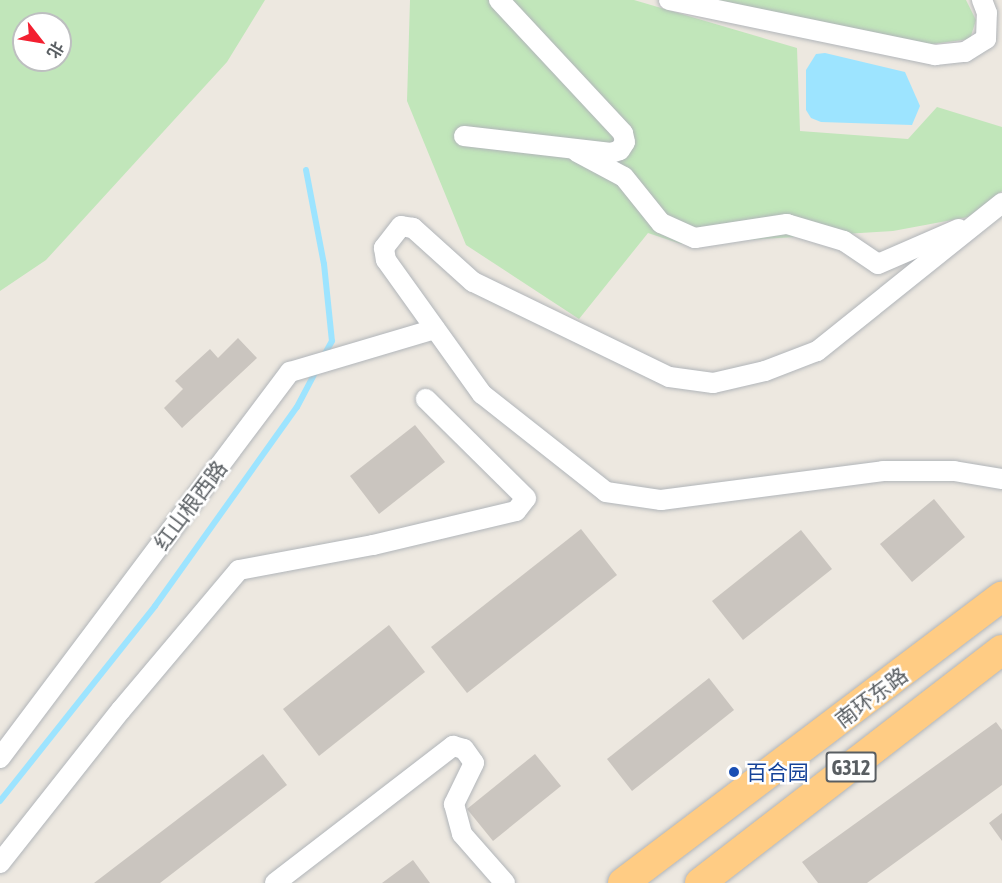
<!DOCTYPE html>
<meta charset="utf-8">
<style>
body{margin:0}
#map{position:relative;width:1002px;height:883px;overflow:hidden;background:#ede8e0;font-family:"Asap Condensed","Noto Sans SC",sans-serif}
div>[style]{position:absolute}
.green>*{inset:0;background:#c1e6ba}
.water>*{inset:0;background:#9de4ff}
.stream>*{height:6px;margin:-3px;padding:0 3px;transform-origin:3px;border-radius:3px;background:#9de4ff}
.building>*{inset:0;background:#cac5bf}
.roads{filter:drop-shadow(0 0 2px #b1b5b9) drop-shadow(0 0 2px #b1b5b9)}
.minor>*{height:20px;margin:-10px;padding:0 10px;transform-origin:10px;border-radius:10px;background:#fff}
.highway>*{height:30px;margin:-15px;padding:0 15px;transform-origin:15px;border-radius:15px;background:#ffcc84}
.dots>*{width:16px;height:16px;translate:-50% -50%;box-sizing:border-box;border:3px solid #fff;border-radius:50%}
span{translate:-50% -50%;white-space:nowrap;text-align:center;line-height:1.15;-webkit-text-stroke:5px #fff;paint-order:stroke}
.shield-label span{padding:2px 4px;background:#fff;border:2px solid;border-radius:4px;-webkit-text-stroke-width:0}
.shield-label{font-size:20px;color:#595e62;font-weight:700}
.street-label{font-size:21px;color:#595e62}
.transit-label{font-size:21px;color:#164399}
.left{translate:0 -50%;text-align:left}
.north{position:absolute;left:12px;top:12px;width:60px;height:60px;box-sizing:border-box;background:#fff;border:2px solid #bdbfc0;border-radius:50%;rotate:121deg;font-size:16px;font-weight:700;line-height:24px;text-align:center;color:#595e62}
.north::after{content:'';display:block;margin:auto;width:21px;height:27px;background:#f32031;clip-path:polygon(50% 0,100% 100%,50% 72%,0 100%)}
</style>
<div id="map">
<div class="green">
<div style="clip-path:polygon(evenodd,0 0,265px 0,227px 62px,46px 260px,0 291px,0 0,24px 24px,60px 24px,60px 60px,24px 60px,24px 24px)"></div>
<div style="clip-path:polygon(410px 0,634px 0,797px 48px,800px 131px,908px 139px,937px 107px,1002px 127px,1002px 191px,968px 217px,893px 231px,681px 244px,648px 233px,579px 319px,466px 245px,407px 101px)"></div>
<div style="clip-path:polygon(690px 0,966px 0,976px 20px,970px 39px,925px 45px)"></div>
</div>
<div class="water">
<div style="clip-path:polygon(825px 53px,905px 72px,920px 106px,912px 125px,821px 122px,811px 118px,806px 110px,806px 70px,816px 54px)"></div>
</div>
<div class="stream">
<div style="left:306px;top:170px;width:96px;rotate:79.2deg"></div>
<div style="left:324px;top:264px;width:77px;rotate:84.1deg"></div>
<div style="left:332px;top:341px;width:18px;rotate:119deg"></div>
<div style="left:0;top:801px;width:249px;rotate:-51.5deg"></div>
<div style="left:155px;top:606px;width:244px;rotate:-54.5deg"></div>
<div style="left:297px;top:407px;width:43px;rotate:-62.2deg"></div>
</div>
<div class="building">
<div style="clip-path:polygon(238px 338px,257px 358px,182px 428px,164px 408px,183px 389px,175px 381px,210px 349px,218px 358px)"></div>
<div style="clip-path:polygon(415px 425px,445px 462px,379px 514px,350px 476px)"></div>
<div style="clip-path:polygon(934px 499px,965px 537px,912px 582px,880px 544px)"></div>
<div style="clip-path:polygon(581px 529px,617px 575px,467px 693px,431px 647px)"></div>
<div style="clip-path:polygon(801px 530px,832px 569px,743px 640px,712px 601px)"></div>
<div style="clip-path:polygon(389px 625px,425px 672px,319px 756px,283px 709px)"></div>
<div style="clip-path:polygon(709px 678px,734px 710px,632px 791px,607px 759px)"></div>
<div style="clip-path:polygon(996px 722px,1002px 730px,1002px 785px,867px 883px,818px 883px,802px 862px)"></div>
<div style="clip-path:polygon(263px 754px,287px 785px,160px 883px,94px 883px)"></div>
<div style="clip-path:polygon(535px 754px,561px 786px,493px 841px,467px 809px)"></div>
<div style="clip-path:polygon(1002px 813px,1002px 841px,989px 823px)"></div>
<div style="clip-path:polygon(413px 860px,430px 883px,382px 883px)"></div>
</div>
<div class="roads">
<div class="minor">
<div style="left:669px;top:0;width:272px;rotate:11.7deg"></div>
<div style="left:935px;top:55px;width:30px;rotate:-6deg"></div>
<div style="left:965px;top:52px;width:25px;rotate:-32deg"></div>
<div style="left:986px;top:39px;width:26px;rotate:-88deg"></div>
<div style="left:987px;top:13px;width:14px;rotate:-111deg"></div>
<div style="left:464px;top:136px;width:148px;rotate:6.6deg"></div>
<div style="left:611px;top:153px;width:9px;rotate:-18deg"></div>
<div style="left:620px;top:150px;width:9px;rotate:-58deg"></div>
<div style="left:625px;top:142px;width:9px;rotate:-103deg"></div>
<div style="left:623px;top:133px;width:182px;rotate:-133deg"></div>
<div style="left:577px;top:152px;width:53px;rotate:28deg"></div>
<div style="left:624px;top:177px;width:59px;rotate:51.2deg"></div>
<div style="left:661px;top:223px;width:37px;rotate:24deg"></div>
<div style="left:695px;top:238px;width:93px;rotate:-8.7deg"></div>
<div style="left:787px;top:224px;width:59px;rotate:16.6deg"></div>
<div style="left:844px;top:241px;width:41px;rotate:34.1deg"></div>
<div style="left:878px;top:264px;width:88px;rotate:-23.4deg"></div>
<div style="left:1002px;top:203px;width:237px;rotate:141.3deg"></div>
<div style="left:817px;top:351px;width:56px;rotate:159deg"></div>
<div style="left:765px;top:371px;width:53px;rotate:167deg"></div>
<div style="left:713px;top:383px;width:44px;rotate:-172.2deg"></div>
<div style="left:669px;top:377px;width:218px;rotate:-154.1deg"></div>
<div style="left:473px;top:282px;width:81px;rotate:-138deg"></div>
<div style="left:413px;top:228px;width:12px;rotate:-171deg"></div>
<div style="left:401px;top:226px;width:28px;rotate:128deg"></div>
<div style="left:384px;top:248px;width:12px;rotate:81deg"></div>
<div style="left:386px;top:260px;width:165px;rotate:54.4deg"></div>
<div style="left:482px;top:394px;width:158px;rotate:38.3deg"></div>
<div style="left:606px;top:492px;width:56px;rotate:8.3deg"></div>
<div style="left:661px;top:500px;width:224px;rotate:-7.4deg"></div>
<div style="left:883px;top:471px;width:71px"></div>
<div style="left:954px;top:471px;width:49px;rotate:9.5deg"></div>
<div style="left:0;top:758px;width:483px;rotate:-53.1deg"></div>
<div style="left:290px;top:372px;width:151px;rotate:-16.5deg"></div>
<div style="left:0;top:863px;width:195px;rotate:-51.7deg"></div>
<div style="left:121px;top:710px;width:183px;rotate:-49.9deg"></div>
<div style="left:239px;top:570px;width:136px;rotate:-10.6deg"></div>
<div style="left:373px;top:545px;width:147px;rotate:-13.4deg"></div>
<div style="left:516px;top:511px;width:16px;rotate:-52deg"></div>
<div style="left:526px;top:498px;width:141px;rotate:-135.3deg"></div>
<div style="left:275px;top:883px;width:225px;rotate:-37.6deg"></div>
<div style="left:453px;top:746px;width:11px;rotate:15deg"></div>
<div style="left:464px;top:749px;width:17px;rotate:54deg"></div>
<div style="left:474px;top:763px;width:46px;rotate:116deg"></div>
<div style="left:454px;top:804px;width:31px;rotate:75deg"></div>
<div style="left:462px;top:834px;width:65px;rotate:48.7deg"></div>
</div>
<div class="highway">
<div style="left:623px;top:883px;width:475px;rotate:-37.1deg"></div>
<div style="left:700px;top:883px;width:381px;rotate:-37.7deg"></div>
</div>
</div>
<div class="dots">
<div style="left:734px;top:772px;background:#1a4fb4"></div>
</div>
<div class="shield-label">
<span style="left:851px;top:767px">G312</span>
</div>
<div class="street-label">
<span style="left:190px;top:505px;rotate:-53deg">红山根西路</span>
<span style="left:871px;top:697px;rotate:-37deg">南环东路</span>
</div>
<div class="transit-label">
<span class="left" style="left:746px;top:772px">百合园</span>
</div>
<div class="north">北</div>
</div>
